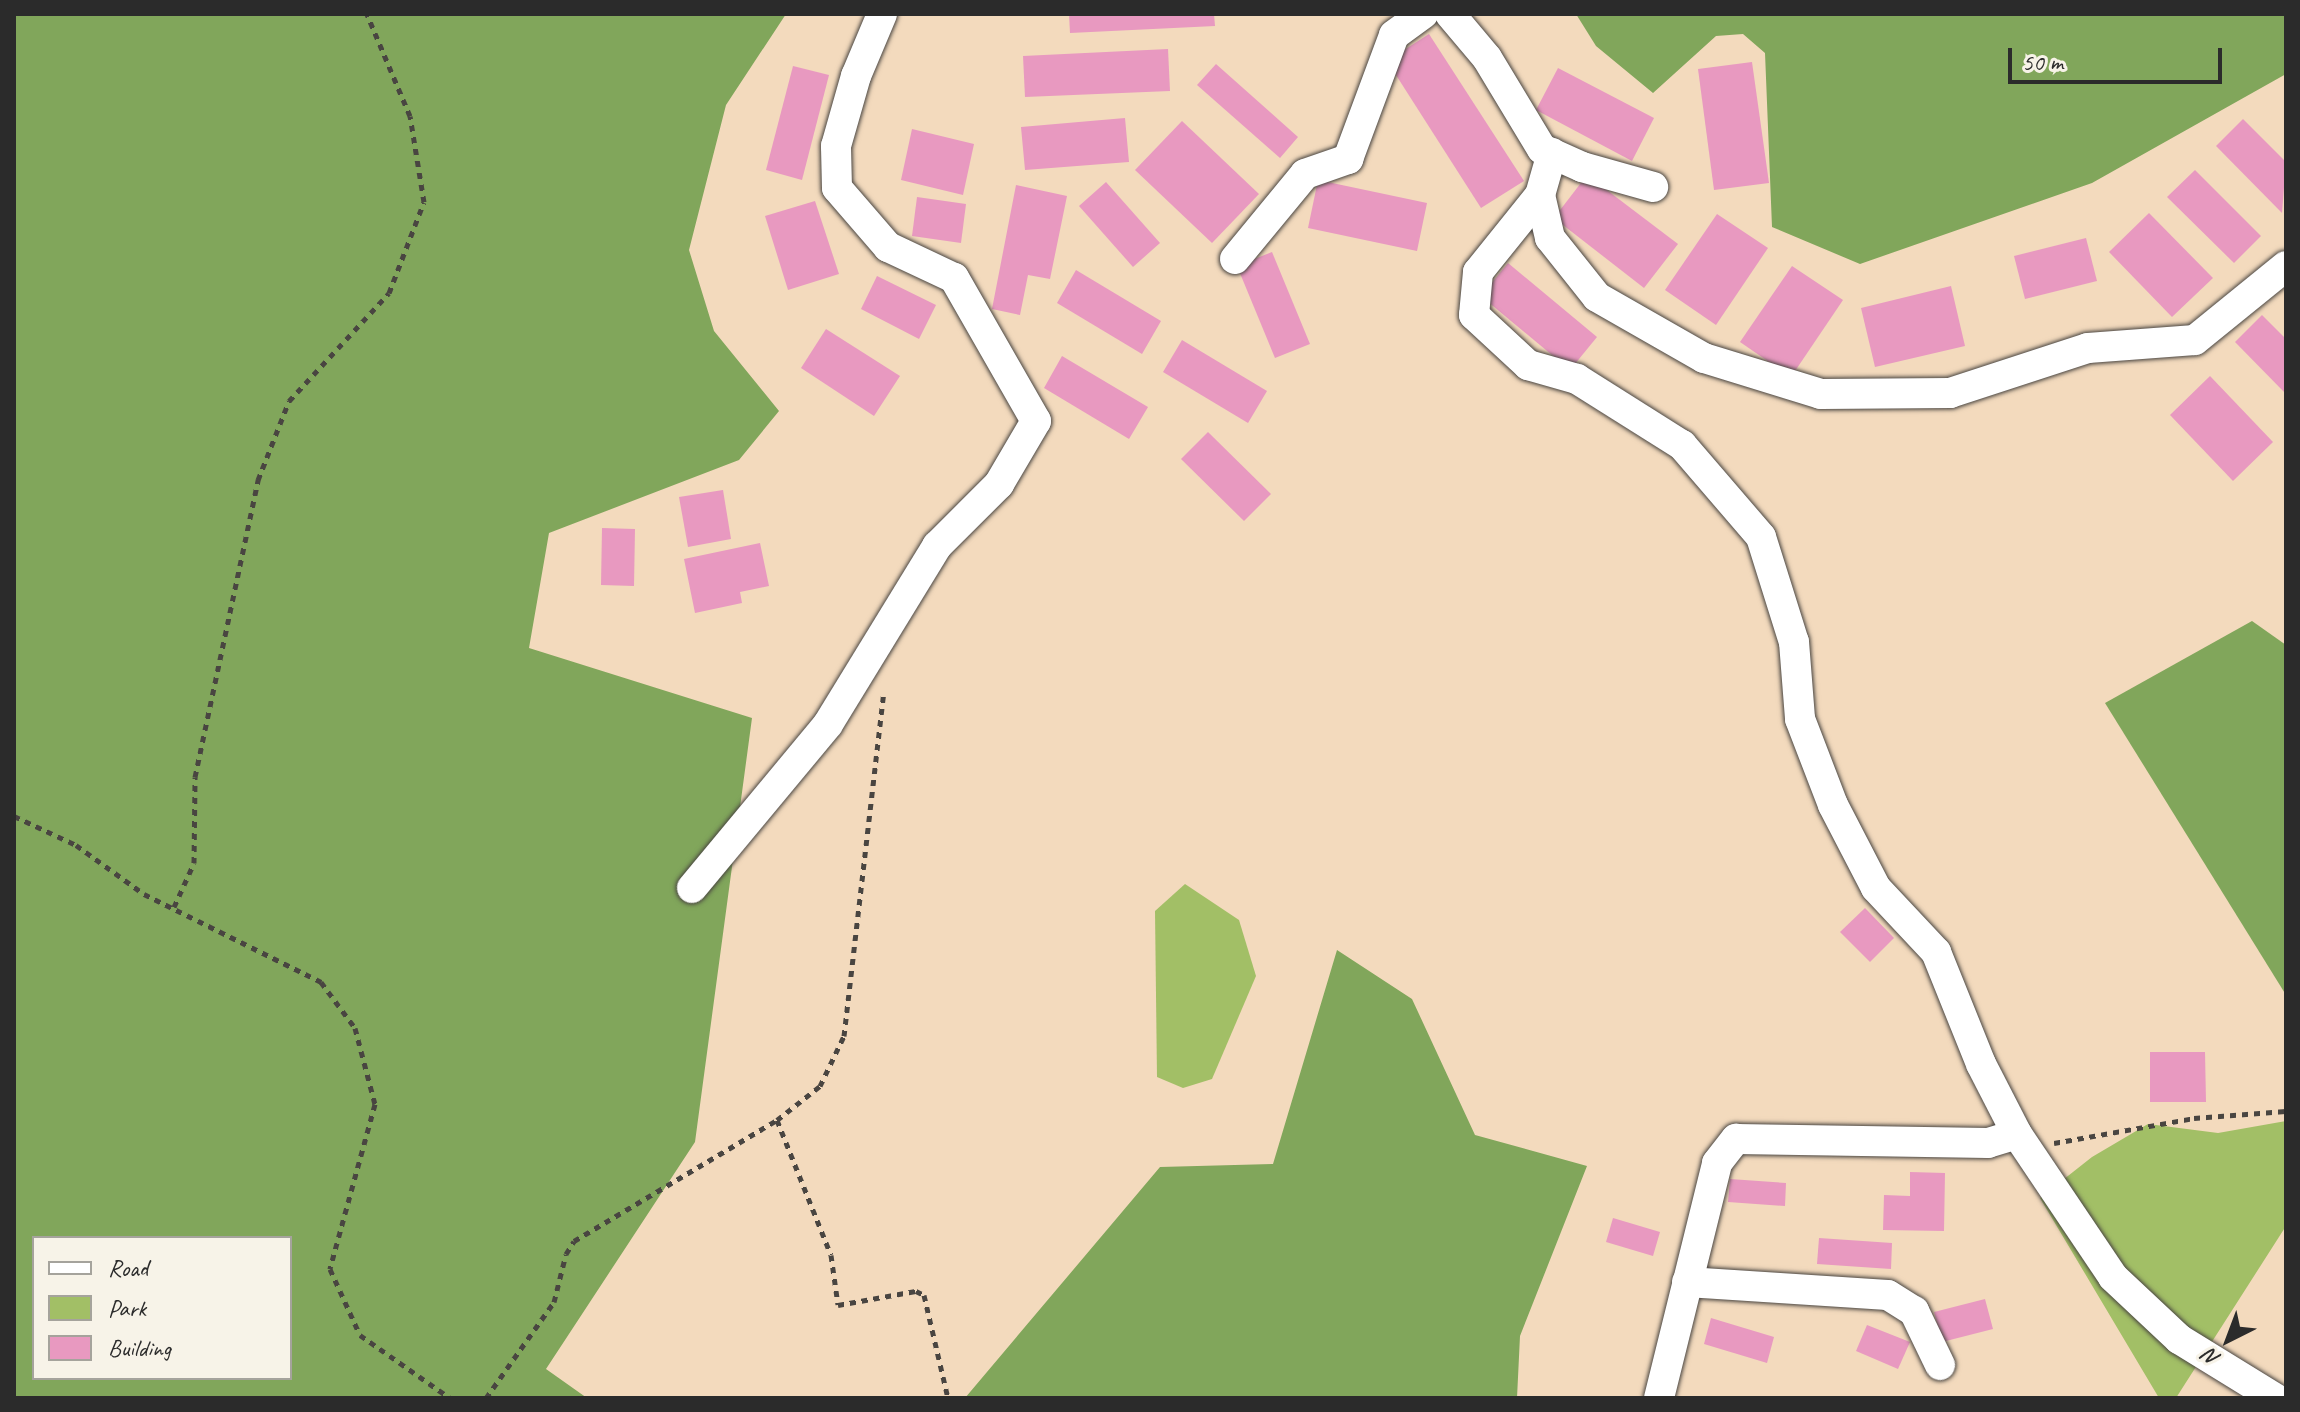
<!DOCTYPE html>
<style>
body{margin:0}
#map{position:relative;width:2300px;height:1412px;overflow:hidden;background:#f3dabd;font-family:Caveat,sans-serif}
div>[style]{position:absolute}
.green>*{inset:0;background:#a2bf66}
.forest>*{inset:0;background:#81a65b}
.building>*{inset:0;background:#e899c0}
.path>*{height:5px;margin-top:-2.5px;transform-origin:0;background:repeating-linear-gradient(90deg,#494541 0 6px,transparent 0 12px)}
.roads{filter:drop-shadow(0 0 2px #494541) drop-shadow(0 0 2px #494541)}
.minor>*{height:30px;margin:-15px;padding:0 15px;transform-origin:15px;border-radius:15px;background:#fff}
span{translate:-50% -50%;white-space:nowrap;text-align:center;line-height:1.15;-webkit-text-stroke:6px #f7f3e8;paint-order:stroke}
.frame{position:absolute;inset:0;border:16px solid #2b2b2b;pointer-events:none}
.legend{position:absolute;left:32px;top:1236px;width:260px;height:144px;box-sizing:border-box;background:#f7f3e8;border:2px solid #a5a39c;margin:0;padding:10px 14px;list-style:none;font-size:24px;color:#2b2b2b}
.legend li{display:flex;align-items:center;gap:16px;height:40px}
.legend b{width:40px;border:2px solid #a5a39c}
.north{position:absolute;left:2188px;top:1300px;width:80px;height:80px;-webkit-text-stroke:6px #f7f3e8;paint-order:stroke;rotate:222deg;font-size:22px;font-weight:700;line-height:32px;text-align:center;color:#2b2b2b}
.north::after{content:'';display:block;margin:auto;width:28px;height:36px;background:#2b2b2b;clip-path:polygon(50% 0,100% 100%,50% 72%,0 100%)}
.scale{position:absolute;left:2008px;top:48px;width:214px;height:36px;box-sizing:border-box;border:4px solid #2b2b2b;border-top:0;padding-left:10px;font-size:24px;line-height:28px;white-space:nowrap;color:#2b2b2b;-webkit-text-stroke:6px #f7f3e8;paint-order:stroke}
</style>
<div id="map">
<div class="green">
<div style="clip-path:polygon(1185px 884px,1239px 920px,1256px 976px,1212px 1079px,1183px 1088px,1157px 1077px,1155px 911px)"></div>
<div style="clip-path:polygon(2286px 1121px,2286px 1226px,2176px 1398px,2159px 1398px,2040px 1198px,2092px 1157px,2148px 1124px,2218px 1133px)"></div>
</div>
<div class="forest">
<div style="clip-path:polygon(evenodd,14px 14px,786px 14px,726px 105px,689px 250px,714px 331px,779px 411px,739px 460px,549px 533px,529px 648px,752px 718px,695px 1142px,546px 1369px,587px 1398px,14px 1398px,14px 14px,34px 1238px,290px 1238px,290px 1378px,34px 1378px,34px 1238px)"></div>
<div style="clip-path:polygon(1576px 14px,2286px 14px,2286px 74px,2092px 183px,1860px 264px,1772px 227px,1765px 53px,1743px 34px,1716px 36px,1653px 93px,1596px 46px)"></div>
<div style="clip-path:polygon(2252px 621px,2286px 645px,2286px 995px,2105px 703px)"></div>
<div style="clip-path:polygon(1337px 950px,1412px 999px,1475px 1135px,1587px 1166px,1520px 1336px,1517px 1398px,965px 1398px,1160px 1167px,1273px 1164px)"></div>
</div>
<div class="building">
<div style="clip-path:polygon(1069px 14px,1214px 14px,1215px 26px,1070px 33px)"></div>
<div style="clip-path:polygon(1429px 34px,1524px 181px,1481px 208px,1387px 61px)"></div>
<div style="clip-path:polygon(1168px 49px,1170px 91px,1025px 97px,1023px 56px)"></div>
<div style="clip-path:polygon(1752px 62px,1769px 183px,1714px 190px,1698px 69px)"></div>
<div style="clip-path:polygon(1216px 64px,1298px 137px,1280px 158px,1197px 85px)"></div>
<div style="clip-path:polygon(793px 66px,829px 75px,802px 180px,766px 170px)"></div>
<div style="clip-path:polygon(1558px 68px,1654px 118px,1632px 161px,1536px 110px)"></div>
<div style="clip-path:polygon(1125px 118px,1129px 162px,1025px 170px,1021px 127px)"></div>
<div style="clip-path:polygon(2243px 119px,2286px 162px,2282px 213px,2216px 146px)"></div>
<div style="clip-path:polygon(1182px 121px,1259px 194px,1212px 243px,1135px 170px)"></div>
<div style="clip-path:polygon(912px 129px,974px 144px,963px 195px,901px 180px)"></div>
<div style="clip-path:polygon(2195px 170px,2261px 236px,2234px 263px,2167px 197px)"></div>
<div style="clip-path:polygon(1587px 175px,1678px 244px,1644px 288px,1554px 218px)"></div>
<div style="clip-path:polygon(1318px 180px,1427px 203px,1417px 251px,1308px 228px)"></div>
<div style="clip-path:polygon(1106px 182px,1160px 243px,1133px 267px,1079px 206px)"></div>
<div style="clip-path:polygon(1016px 185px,1067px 196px,1050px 279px,1028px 275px,1020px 315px,992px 309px)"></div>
<div style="clip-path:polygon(917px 197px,966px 204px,961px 243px,912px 236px)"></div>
<div style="clip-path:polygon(815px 201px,839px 274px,788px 290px,765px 216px)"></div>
<div style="clip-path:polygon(2149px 213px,2213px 278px,2172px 317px,2109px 252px)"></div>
<div style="clip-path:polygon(1717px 214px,1768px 248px,1716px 325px,1665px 290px)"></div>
<div style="clip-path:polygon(2086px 238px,2097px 281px,2025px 299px,2014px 256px)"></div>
<div style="clip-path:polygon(1272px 252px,1310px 344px,1275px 358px,1237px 266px)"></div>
<div style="clip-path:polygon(1508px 263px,1597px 337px,1570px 370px,1481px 296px)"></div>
<div style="clip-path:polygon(1792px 266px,1843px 300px,1791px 377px,1740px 342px)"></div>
<div style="clip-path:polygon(1076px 270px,1161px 321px,1142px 354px,1057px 303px)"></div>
<div style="clip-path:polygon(877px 276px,936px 305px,919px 339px,861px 309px)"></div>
<div style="clip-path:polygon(1951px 286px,1965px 346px,1875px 367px,1861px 308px)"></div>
<div style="clip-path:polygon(2262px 315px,2286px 339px,2286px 394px,2235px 342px)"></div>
<div style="clip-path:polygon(826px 329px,900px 376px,874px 416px,801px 368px)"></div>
<div style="clip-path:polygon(1182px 340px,1267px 391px,1248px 423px,1163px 372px)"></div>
<div style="clip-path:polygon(1062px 356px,1148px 407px,1129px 439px,1044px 388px)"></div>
<div style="clip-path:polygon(2210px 376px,2273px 442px,2233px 481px,2170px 415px)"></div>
<div style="clip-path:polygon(1208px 432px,1271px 494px,1244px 521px,1181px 459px)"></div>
<div style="clip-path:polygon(723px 490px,731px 539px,688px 547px,679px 497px)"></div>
<div style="clip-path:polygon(602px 528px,635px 529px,634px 586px,601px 585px)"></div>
<div style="clip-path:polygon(760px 543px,769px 586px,740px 592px,742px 603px,695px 613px,684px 559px)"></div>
<div style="clip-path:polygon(1865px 908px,1894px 938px,1870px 962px,1840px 932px)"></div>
<div style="clip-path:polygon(2150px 1052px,2205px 1052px,2206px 1102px,2150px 1102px)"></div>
<div style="clip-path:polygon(1910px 1172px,1945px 1173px,1944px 1231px,1883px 1230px,1884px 1195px,1910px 1196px)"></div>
<div style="clip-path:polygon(1730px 1179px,1786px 1183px,1785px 1206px,1728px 1202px)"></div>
<div style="clip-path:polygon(1613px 1218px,1660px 1232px,1653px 1256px,1606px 1242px)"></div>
<div style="clip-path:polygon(1819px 1238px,1892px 1243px,1891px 1269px,1817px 1264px)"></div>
<div style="clip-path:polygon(1985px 1299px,1993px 1329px,1942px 1342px,1934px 1312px)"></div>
<div style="clip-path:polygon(1711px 1318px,1774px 1337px,1767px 1363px,1704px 1344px)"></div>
<div style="clip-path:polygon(1867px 1325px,1910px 1342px,1898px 1369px,1856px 1351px)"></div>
</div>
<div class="path">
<div style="left:14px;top:816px;width:68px;rotate:25.1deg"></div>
<div style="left:76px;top:845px;width:84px;rotate:35.8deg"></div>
<div style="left:144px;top:894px;width:198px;rotate:26.4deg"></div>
<div style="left:321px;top:982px;width:57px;rotate:53.5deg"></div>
<div style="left:355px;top:1028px;width:79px;rotate:75.3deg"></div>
<div style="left:375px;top:1104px;width:171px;rotate:105.3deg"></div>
<div style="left:330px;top:1269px;width:72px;rotate:65.6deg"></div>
<div style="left:360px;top:1335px;width:110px;rotate:35deg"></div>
<div style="left:174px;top:907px;width:48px;rotate:-65.6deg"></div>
<div style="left:194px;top:863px;width:86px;rotate:-89.3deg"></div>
<div style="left:195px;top:777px;width:304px;rotate:-78deg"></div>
<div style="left:258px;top:480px;width:85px;rotate:-68.6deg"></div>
<div style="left:289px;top:401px;width:147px;rotate:-47.2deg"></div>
<div style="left:389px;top:293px;width:97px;rotate:-69deg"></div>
<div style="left:424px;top:202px;width:87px;rotate:-99.2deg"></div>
<div style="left:410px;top:116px;width:111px;rotate:-112.9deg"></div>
<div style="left:777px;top:1120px;width:145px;rotate:68.2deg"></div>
<div style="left:831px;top:1255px;width:50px;rotate:82deg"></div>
<div style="left:838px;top:1305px;width:79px;rotate:-10.2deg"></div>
<div style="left:916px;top:1291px;width:9px;rotate:27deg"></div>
<div style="left:924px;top:1295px;width:106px;rotate:76.9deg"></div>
<div style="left:2054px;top:1143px;width:142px;rotate:-10.1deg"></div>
<div style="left:2194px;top:1118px;width:92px;rotate:-4.4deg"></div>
<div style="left:486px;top:1398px;width:118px;rotate:-54.7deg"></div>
<div style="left:554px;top:1302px;width:49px;rotate:-76deg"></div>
<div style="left:566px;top:1254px;width:15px;rotate:-58deg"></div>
<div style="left:574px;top:1241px;width:236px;rotate:-30.8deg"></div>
<div style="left:777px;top:1120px;width:55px;rotate:-38.3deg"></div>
<div style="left:820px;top:1086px;width:55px;rotate:-64.4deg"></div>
<div style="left:844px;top:1036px;width:346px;rotate:-83.4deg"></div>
</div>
<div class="roads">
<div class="minor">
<div style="left:1450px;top:14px;width:57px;rotate:49.9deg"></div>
<div style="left:1487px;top:58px;width:106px;rotate:58.9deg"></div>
<div style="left:1542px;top:149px;width:44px;rotate:24.2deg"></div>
<div style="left:1582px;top:167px;width:74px;rotate:15.7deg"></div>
<div style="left:1552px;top:153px;width:44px;rotate:105.9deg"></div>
<div style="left:1540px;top:195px;width:44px;rotate:76.9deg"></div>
<div style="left:1550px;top:238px;width:75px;rotate:51.5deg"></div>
<div style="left:1597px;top:297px;width:123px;rotate:29.7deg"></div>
<div style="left:1704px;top:358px;width:122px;rotate:17.1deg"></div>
<div style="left:1821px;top:394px;width:129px;rotate:-0.4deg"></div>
<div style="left:1950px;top:393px;width:145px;rotate:-18.1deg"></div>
<div style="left:2088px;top:348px;width:107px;rotate:-4.3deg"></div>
<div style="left:2195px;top:340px;width:117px;rotate:-39.1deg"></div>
<div style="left:1540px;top:195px;width:99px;rotate:128.8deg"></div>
<div style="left:1478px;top:272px;width:43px;rotate:95.3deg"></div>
<div style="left:1474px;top:315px;width:74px;rotate:42.8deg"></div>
<div style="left:1528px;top:365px;width:51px;rotate:15.9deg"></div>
<div style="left:1577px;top:379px;width:124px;rotate:32.2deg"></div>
<div style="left:1682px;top:445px;width:121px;rotate:49.3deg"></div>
<div style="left:1761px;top:537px;width:110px;rotate:72.6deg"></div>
<div style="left:1794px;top:642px;width:77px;rotate:85.5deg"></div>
<div style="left:1800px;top:719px;width:92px;rotate:69deg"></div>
<div style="left:1833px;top:805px;width:93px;rotate:62.6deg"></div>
<div style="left:1876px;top:888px;width:88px;rotate:46.8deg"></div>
<div style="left:1936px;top:952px;width:121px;rotate:68.1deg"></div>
<div style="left:1981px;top:1064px;width:79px;rotate:62.8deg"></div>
<div style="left:2017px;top:1134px;width:172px;rotate:56.1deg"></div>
<div style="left:2113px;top:1277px;width:91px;rotate:43.2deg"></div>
<div style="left:2179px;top:1339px;width:113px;rotate:31.6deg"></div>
<div style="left:1235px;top:259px;width:110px;rotate:-50.5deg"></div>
<div style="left:1305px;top:174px;width:46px;rotate:-19.2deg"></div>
<div style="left:1348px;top:159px;width:132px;rotate:-69.6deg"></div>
<div style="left:1394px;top:35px;width:36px;rotate:-36deg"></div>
<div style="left:692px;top:888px;width:213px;rotate:-50.3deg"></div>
<div style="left:828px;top:724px;width:209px;rotate:-58.5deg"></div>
<div style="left:937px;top:546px;width:88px;rotate:-45deg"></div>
<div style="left:999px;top:484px;width:73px;rotate:-59.6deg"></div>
<div style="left:1036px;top:421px;width:165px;rotate:-119.8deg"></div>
<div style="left:954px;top:278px;width:73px;rotate:-154.8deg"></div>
<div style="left:888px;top:247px;width:78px;rotate:-130.8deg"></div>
<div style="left:837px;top:188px;width:42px;rotate:-91.4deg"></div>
<div style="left:836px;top:146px;width:73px;rotate:-74.1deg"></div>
<div style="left:856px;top:76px;width:67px;rotate:-67.2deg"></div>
<div style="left:1687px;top:1282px;width:201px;rotate:3.7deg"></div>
<div style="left:1888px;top:1295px;width:31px;rotate:32deg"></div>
<div style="left:1914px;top:1311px;width:60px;rotate:64.3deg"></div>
<div style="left:1659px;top:1398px;width:242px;rotate:-76.1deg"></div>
<div style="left:1717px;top:1163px;width:31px;rotate:-52deg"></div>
<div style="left:1736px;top:1139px;width:252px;rotate:0.9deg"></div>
<div style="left:1988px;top:1143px;width:30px;rotate:-17deg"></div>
</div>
</div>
<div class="frame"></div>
<ul class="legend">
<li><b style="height:10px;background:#fff"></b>Road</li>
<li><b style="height:22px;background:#a2bf66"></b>Park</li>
<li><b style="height:22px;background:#e899c0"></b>Building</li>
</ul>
<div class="north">N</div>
<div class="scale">50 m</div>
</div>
